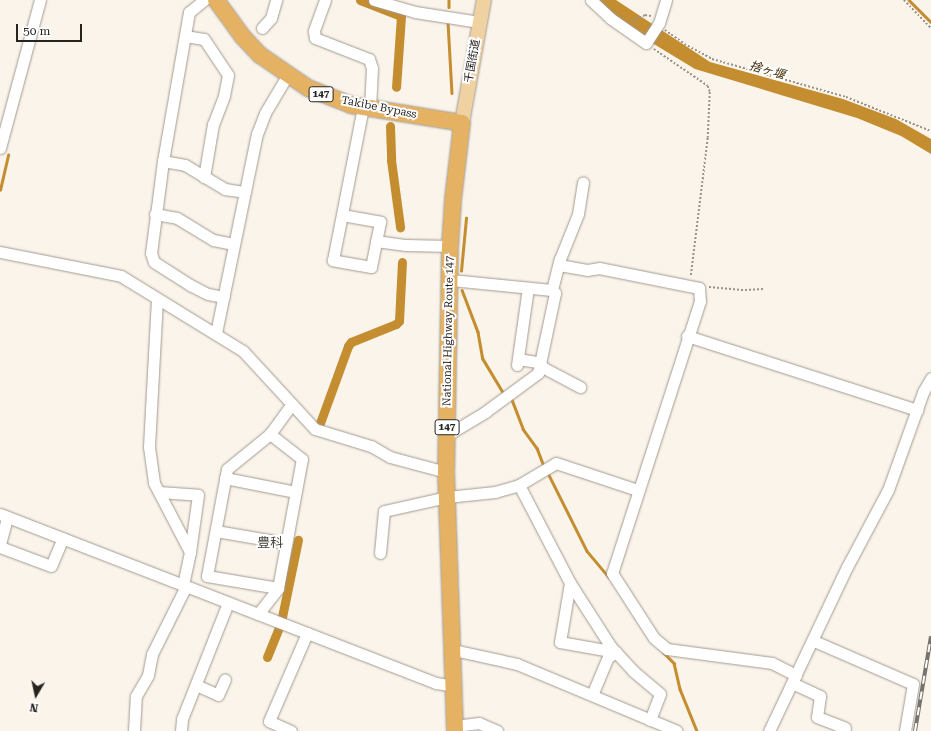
<!DOCTYPE html>
<meta charset="utf-8">
<style>
body{margin:0}
#map{position:relative;width:931px;height:731px;overflow:hidden;background:#fbf4ea;font-family:"Roboto Serif","Noto Sans JP",serif}
div>[style]{position:absolute}
.water>*{inset:0;background:#c38d30}
.stream>*{height:2.5px;margin:-1.25px;padding:0 1.25px;transform-origin:1.25px;border-radius:1.25px;background:#c38d30}
.canal>*{height:9px;margin:-4.5px;padding:0 4.5px;transform-origin:4.5px;border-radius:4.5px;background:#c38d30}
.path>*{height:1.5px;margin-top:-0.75px;transform-origin:0;background:repeating-linear-gradient(90deg,#97928b 0 2px,transparent 0 4px)}
.roads{filter:drop-shadow(0 0 1px #a19a91) drop-shadow(0 0 1px #a19a91)}
.minor>*{height:11px;margin:-5.5px;padding:0 5.5px;transform-origin:5.5px;border-radius:5.5px;background:#fff}
.major>*{height:14px;margin:-7px;padding:0 7px;transform-origin:7px;border-radius:7px;background:#efd1a2}
.highway>*{height:16px;margin:-8px;padding:0 8px;transform-origin:8px;border-radius:8px;background:#e5b264}
.rail>*{height:4px;margin-top:-2px;transform-origin:0;background:repeating-linear-gradient(90deg,#fff 0 8px,#77736d 0 16px);box-sizing:border-box;border-block:1px solid #77736d}
span{translate:-50% -50%;white-space:nowrap;text-align:center;line-height:1.15;-webkit-text-stroke:4px #fff;paint-order:stroke}
.shield-label span{padding:1px 3px;background:#fff;border:1px solid;border-radius:3px;-webkit-text-stroke-width:0}
.shield-label{font-size:10px;color:#262420;font-weight:700}
.street-label{font-size:11px;color:#262420}
.water-label{font-size:12px;color:#402a02;font-style:italic}
.quarter-label{font-size:13px;color:#48433b}
.north{position:absolute;left:16px;top:675px;width:40px;height:40px;-webkit-text-stroke:3px #fff;paint-order:stroke;rotate:189deg;font-size:11px;font-weight:700;line-height:16px;text-align:center;color:#262420}
.north::after{content:'';display:block;margin:auto;width:14px;height:18px;background:#262420;clip-path:polygon(50% 0,100% 100%,50% 72%,0 100%)}
.scale{position:absolute;left:16px;top:24px;width:66px;height:18px;box-sizing:border-box;border:2px solid #262420;border-top:0;padding-left:5px;font-size:12px;line-height:14px;white-space:nowrap;color:#262420;-webkit-text-stroke:3px #fff;paint-order:stroke}
</style>
<div id="map">
<div class="water">
<div style="clip-path:polygon(596px 0,616px 0,710px 62px,843px 99px,896px 119px,931px 139px,931px 154px,901px 136px,857px 118px,695px 69px,639px 35px)"></div>
</div>
<div class="stream">
<div style="left:449px;top:0;width:7px;rotate:90deg"></div>
<div style="left:909px;top:0;width:31px;rotate:45deg"></div>
<div style="left:448px;top:22px;width:71px;rotate:86.8deg"></div>
<div style="left:0;top:190px;width:36px;rotate:-77deg"></div>
<div style="left:461px;top:271px;width:53px;rotate:-84.6deg"></div>
<div style="left:462px;top:290px;width:45px;rotate:69.1deg"></div>
<div style="left:478px;top:332px;width:27px;rotate:80deg"></div>
<div style="left:483px;top:359px;width:41px;rotate:59deg"></div>
<div style="left:511px;top:397px;width:34px;rotate:69deg"></div>
<div style="left:523px;top:429px;width:24px;rotate:54deg"></div>
<div style="left:537px;top:448px;width:17px;rotate:69deg"></div>
<div style="left:549px;top:475px;width:85px;rotate:63.4deg"></div>
<div style="left:587px;top:551px;width:34px;rotate:50deg"></div>
<div style="left:663px;top:652px;width:16px;rotate:45deg"></div>
<div style="left:674px;top:663px;width:27px;rotate:77deg"></div>
<div style="left:680px;top:689px;width:45px;rotate:68deg"></div>
</div>
<div class="canal">
<div style="left:360px;top:0;width:44px;rotate:21.3deg"></div>
<div style="left:401px;top:16px;width:71px;rotate:94deg"></div>
<div style="left:390px;top:126px;width:34px;rotate:88deg"></div>
<div style="left:391px;top:160px;width:68px;rotate:82.3deg"></div>
<div style="left:320px;top:423px;width:82px;rotate:-70deg"></div>
<div style="left:348px;top:346px;width:5px;rotate:-53deg"></div>
<div style="left:351px;top:342px;width:48px;rotate:-21.8deg"></div>
<div style="left:396px;top:324px;width:4px;rotate:-45deg"></div>
<div style="left:399px;top:321px;width:59px;rotate:-87.1deg"></div>
<div style="left:282px;top:617px;width:79px;rotate:-78.3deg"></div>
<div style="left:267px;top:657px;width:32px;rotate:-68deg"></div>
</div>
<div class="path">
<div style="left:904px;top:0;width:39px;rotate:46deg"></div>
<div style="left:632px;top:21px;width:14px;rotate:-25deg"></div>
<div style="left:645px;top:15px;width:6px;rotate:9deg"></div>
<div style="left:665px;top:30px;width:28px;rotate:35deg"></div>
<div style="left:688px;top:46px;width:27px;rotate:28deg"></div>
<div style="left:712px;top:59px;width:139px;rotate:15.8deg"></div>
<div style="left:846px;top:97px;width:92px;rotate:21.8deg"></div>
<div style="left:654px;top:49px;width:65px;rotate:34.4deg"></div>
<div style="left:708px;top:86px;width:6px;rotate:72deg"></div>
<div style="left:710px;top:92px;width:46px;rotate:92.5deg"></div>
<div style="left:708px;top:138px;width:140px;rotate:97deg"></div>
<div style="left:709px;top:287px;width:36px;rotate:5deg"></div>
<div style="left:745px;top:290px;width:18px;rotate:-3deg"></div>
</div>
<div class="roads">
<div class="minor">
<div style="left:204px;top:0;width:19px;rotate:141deg"></div>
<div style="left:189px;top:12px;width:151px;rotate:99.9deg"></div>
<div style="left:163px;top:161px;width:93px;rotate:97.4deg"></div>
<div style="left:151px;top:253px;width:9px;rotate:72deg"></div>
<div style="left:154px;top:262px;width:43px;rotate:32.6deg"></div>
<div style="left:190px;top:285px;width:20px;rotate:27deg"></div>
<div style="left:208px;top:294px;width:16px;rotate:11deg"></div>
<div style="left:325px;top:0;width:33px;rotate:110deg"></div>
<div style="left:314px;top:31px;width:7px;rotate:82deg"></div>
<div style="left:315px;top:38px;width:58px;rotate:21.3deg"></div>
<div style="left:369px;top:59px;width:9px;rotate:72deg"></div>
<div style="left:372px;top:68px;width:41px;rotate:92.8deg"></div>
<div style="left:374px;top:0;width:43px;rotate:16.3deg"></div>
<div style="left:415px;top:12px;width:65px;rotate:8.9deg"></div>
<div style="left:591px;top:0;width:26px;rotate:43deg"></div>
<div style="left:610px;top:18px;width:44px;rotate:34.8deg"></div>
<div style="left:646px;top:43px;width:24px;rotate:-57deg"></div>
<div style="left:659px;top:23px;width:24px;rotate:-73deg"></div>
<div style="left:262px;top:28px;width:13px;rotate:-48deg"></div>
<div style="left:271px;top:18px;width:19px;rotate:-74deg"></div>
<div style="left:185px;top:36px;width:19px;rotate:9deg"></div>
<div style="left:204px;top:39px;width:43px;rotate:56.3deg"></div>
<div style="left:228px;top:75px;width:21px;rotate:101deg"></div>
<div style="left:224px;top:96px;width:30px;rotate:111deg"></div>
<div style="left:213px;top:124px;width:54px;rotate:99.6deg"></div>
<div style="left:0;top:148px;width:153px;rotate:-74.9deg"></div>
<div style="left:163px;top:161px;width:22px;rotate:10deg"></div>
<div style="left:185px;top:165px;width:47px;rotate:31deg"></div>
<div style="left:225px;top:189px;width:20px;rotate:9deg"></div>
<div style="left:155px;top:214px;width:22px;rotate:10deg"></div>
<div style="left:177px;top:218px;width:42px;rotate:31.4deg"></div>
<div style="left:213px;top:240px;width:21px;rotate:11deg"></div>
<div style="left:342px;top:215px;width:39px;rotate:10deg"></div>
<div style="left:380px;top:222px;width:46px;rotate:101.3deg"></div>
<div style="left:371px;top:267px;width:39px;rotate:-170deg"></div>
<div style="left:333px;top:260px;width:156px;rotate:-78.9deg"></div>
<div style="left:376px;top:241px;width:30px;rotate:8deg"></div>
<div style="left:406px;top:245px;width:44px;rotate:1.3deg"></div>
<div style="left:0;top:252px;width:123px;rotate:11.2deg"></div>
<div style="left:121px;top:276px;width:143px;rotate:31.6deg"></div>
<div style="left:243px;top:351px;width:106px;rotate:47.3deg"></div>
<div style="left:315px;top:429px;width:59px;rotate:16.9deg"></div>
<div style="left:371px;top:446px;width:22px;rotate:30deg"></div>
<div style="left:390px;top:457px;width:58px;rotate:15deg"></div>
<div style="left:559px;top:265px;width:28px;rotate:10deg"></div>
<div style="left:587px;top:270px;width:12px;rotate:-9deg"></div>
<div style="left:599px;top:268px;width:102px;rotate:11.3deg"></div>
<div style="left:699px;top:288px;width:13px;rotate:86deg"></div>
<div style="left:700px;top:301px;width:286px;rotate:107.9deg"></div>
<div style="left:612px;top:573px;width:77px;rotate:57.1deg"></div>
<div style="left:654px;top:638px;width:17px;rotate:40deg"></div>
<div style="left:667px;top:649px;width:106px;rotate:7.6deg"></div>
<div style="left:772px;top:663px;width:27px;rotate:27deg"></div>
<div style="left:451px;top:280px;width:101px;rotate:5.7deg"></div>
<div style="left:552px;top:290px;width:32px;rotate:-76deg"></div>
<div style="left:560px;top:259px;width:48px;rotate:-68.2deg"></div>
<div style="left:578px;top:214px;width:32px;rotate:-81deg"></div>
<div style="left:157px;top:299px;width:148px;rotate:93.1deg"></div>
<div style="left:149px;top:447px;width:36px;rotate:82deg"></div>
<div style="left:154px;top:483px;width:78px;rotate:62.4deg"></div>
<div style="left:190px;top:552px;width:34px;rotate:102deg"></div>
<div style="left:216px;top:333px;width:203px;rotate:-78.4deg"></div>
<div style="left:257px;top:134px;width:22px;rotate:-69deg"></div>
<div style="left:265px;top:113px;width:43px;rotate:-59.3deg"></div>
<div style="left:687px;top:336px;width:242px;rotate:17.8deg"></div>
<div style="left:518px;top:359px;width:20px;rotate:9deg"></div>
<div style="left:538px;top:362px;width:8px;rotate:45deg"></div>
<div style="left:544px;top:368px;width:41px;rotate:27.8deg"></div>
<div style="left:517px;top:365px;width:78px;rotate:-81.9deg"></div>
<div style="left:447px;top:432px;width:5px"></div>
<div style="left:452px;top:432px;width:39px;rotate:-31deg"></div>
<div style="left:485px;top:412px;width:66px;rotate:-36.3deg"></div>
<div style="left:538px;top:373px;width:82px;rotate:-78deg"></div>
<div style="left:555px;top:293px;width:4px;rotate:-135deg"></div>
<div style="left:270px;top:434px;width:55px;rotate:140.9deg"></div>
<div style="left:227px;top:469px;width:109px;rotate:100.6deg"></div>
<div style="left:207px;top:576px;width:72px;rotate:9.6deg"></div>
<div style="left:225px;top:478px;width:72px;rotate:11.2deg"></div>
<div style="left:519px;top:485px;width:110px;rotate:62.5deg"></div>
<div style="left:570px;top:583px;width:76px;rotate:57.4deg"></div>
<div style="left:611px;top:647px;width:33px;rotate:47deg"></div>
<div style="left:633px;top:671px;width:35px;rotate:40deg"></div>
<div style="left:660px;top:694px;width:28px;rotate:111deg"></div>
<div style="left:159px;top:492px;width:39px;rotate:4deg"></div>
<div style="left:198px;top:495px;width:58px;rotate:98deg"></div>
<div style="left:0;top:514px;width:468px;rotate:21.2deg"></div>
<div style="left:436px;top:683px;width:18px;rotate:9deg"></div>
<div style="left:216px;top:531px;width:71px;rotate:9.7deg"></div>
<div style="left:0;top:544px;width:28px;rotate:-75deg"></div>
<div style="left:0;top:547px;width:54px;rotate:20.4deg"></div>
<div style="left:51px;top:566px;width:30px;rotate:-67deg"></div>
<div style="left:380px;top:553px;width:42px;rotate:-84.6deg"></div>
<div style="left:384px;top:511px;width:65px;rotate:-12.5deg"></div>
<div style="left:447px;top:497px;width:48px;rotate:-5.9deg"></div>
<div style="left:495px;top:492px;width:25px;rotate:-16deg"></div>
<div style="left:519px;top:485px;width:43px;rotate:-30.7deg"></div>
<div style="left:556px;top:463px;width:85px;rotate:18.4deg"></div>
<div style="left:570px;top:583px;width:60px;rotate:99.6deg"></div>
<div style="left:560px;top:642px;width:57px;rotate:10.1deg"></div>
<div style="left:258px;top:614px;width:33px;rotate:-52deg"></div>
<div style="left:278px;top:588px;width:131px;rotate:-79.5deg"></div>
<div style="left:302px;top:459px;width:41px;rotate:-142deg"></div>
<div style="left:270px;top:434px;width:37px;rotate:-54deg"></div>
<div style="left:814px;top:641px;width:108px;rotate:23.5deg"></div>
<div style="left:913px;top:684px;width:48px;rotate:99.7deg"></div>
<div style="left:452px;top:652px;width:6px;rotate:-9deg"></div>
<div style="left:458px;top:651px;width:60px;rotate:12.4deg"></div>
<div style="left:517px;top:664px;width:173px;rotate:22.7deg"></div>
<div style="left:792px;top:683px;width:31px;rotate:25deg"></div>
<div style="left:820px;top:696px;width:21px;rotate:98deg"></div>
<div style="left:817px;top:717px;width:30px;rotate:21deg"></div>
<div style="left:196px;top:685px;width:24px;rotate:24deg"></div>
<div style="left:218px;top:695px;width:17px;rotate:-66deg"></div>
<div style="left:592px;top:695px;width:41px;rotate:-67.2deg"></div>
<div style="left:608px;top:657px;width:9px;rotate:-32deg"></div>
<div style="left:455px;top:726px;width:24px;rotate:-7deg"></div>
<div style="left:479px;top:723px;width:20px;rotate:24deg"></div>
<div style="left:134px;top:731px;width:35px;rotate:-87deg"></div>
<div style="left:136px;top:696px;width:24px;rotate:-60deg"></div>
<div style="left:148px;top:675px;width:21px;rotate:-79deg"></div>
<div style="left:152px;top:654px;width:76px;rotate:-63.4deg"></div>
<div style="left:181px;top:731px;width:12px;rotate:-85deg"></div>
<div style="left:182px;top:719px;width:125px;rotate:-68.4deg"></div>
<div style="left:291px;top:731px;width:24px;rotate:-156deg"></div>
<div style="left:269px;top:721px;width:96px;rotate:-66.6deg"></div>
<div style="left:769px;top:731px;width:182px;rotate:-64.6deg"></div>
<div style="left:847px;top:567px;width:87px;rotate:-62deg"></div>
<div style="left:888px;top:490px;width:104px;rotate:-70.3deg"></div>
<div style="left:923px;top:392px;width:16px;rotate:-60deg"></div>
</div>
<div class="major">
<div style="left:462px;top:123px;width:125px;rotate:-79.9deg"></div>
</div>
<div class="highway">
<div style="left:216px;top:0;width:46px;rotate:53.9deg"></div>
<div style="left:243px;top:37px;width:25px;rotate:47deg"></div>
<div style="left:260px;top:55px;width:58px;rotate:34.5deg"></div>
<div style="left:308px;top:88px;width:46px;rotate:21.6deg"></div>
<div style="left:351px;top:105px;width:112px;rotate:9.2deg"></div>
<div style="left:462px;top:123px;width:78px;rotate:96.7deg"></div>
<div style="left:453px;top:200px;width:46px;rotate:93.7deg"></div>
<div style="left:450px;top:246px;width:226px;rotate:91deg"></div>
<div style="left:446px;top:472px;width:259px;rotate:88deg"></div>
</div>
</div>
<div class="rail">
<div style="left:915px;top:731px;width:96px;rotate:-80.4deg"></div>
</div>
<div class="shield-label">
<span style="left:321px;top:94px">147</span>
<span style="left:447px;top:427px">147</span>
</div>
<div class="street-label">
<span style="left:473px;top:61px;rotate:-80deg">千国街道</span>
<span style="left:379px;top:108px;rotate:11deg">Takibe Bypass</span>
<span style="left:449px;top:331px;rotate:-89deg">National Highway Route 147</span>
</div>
<div class="water-label">
<span style="left:767px;top:71px;rotate:16deg">捨ヶ堰</span>
</div>
<div class="quarter-label">
<span style="left:270px;top:543px">豊科</span>
</div>
<div class="north">N</div>
<div class="scale">50 m</div>
</div>
